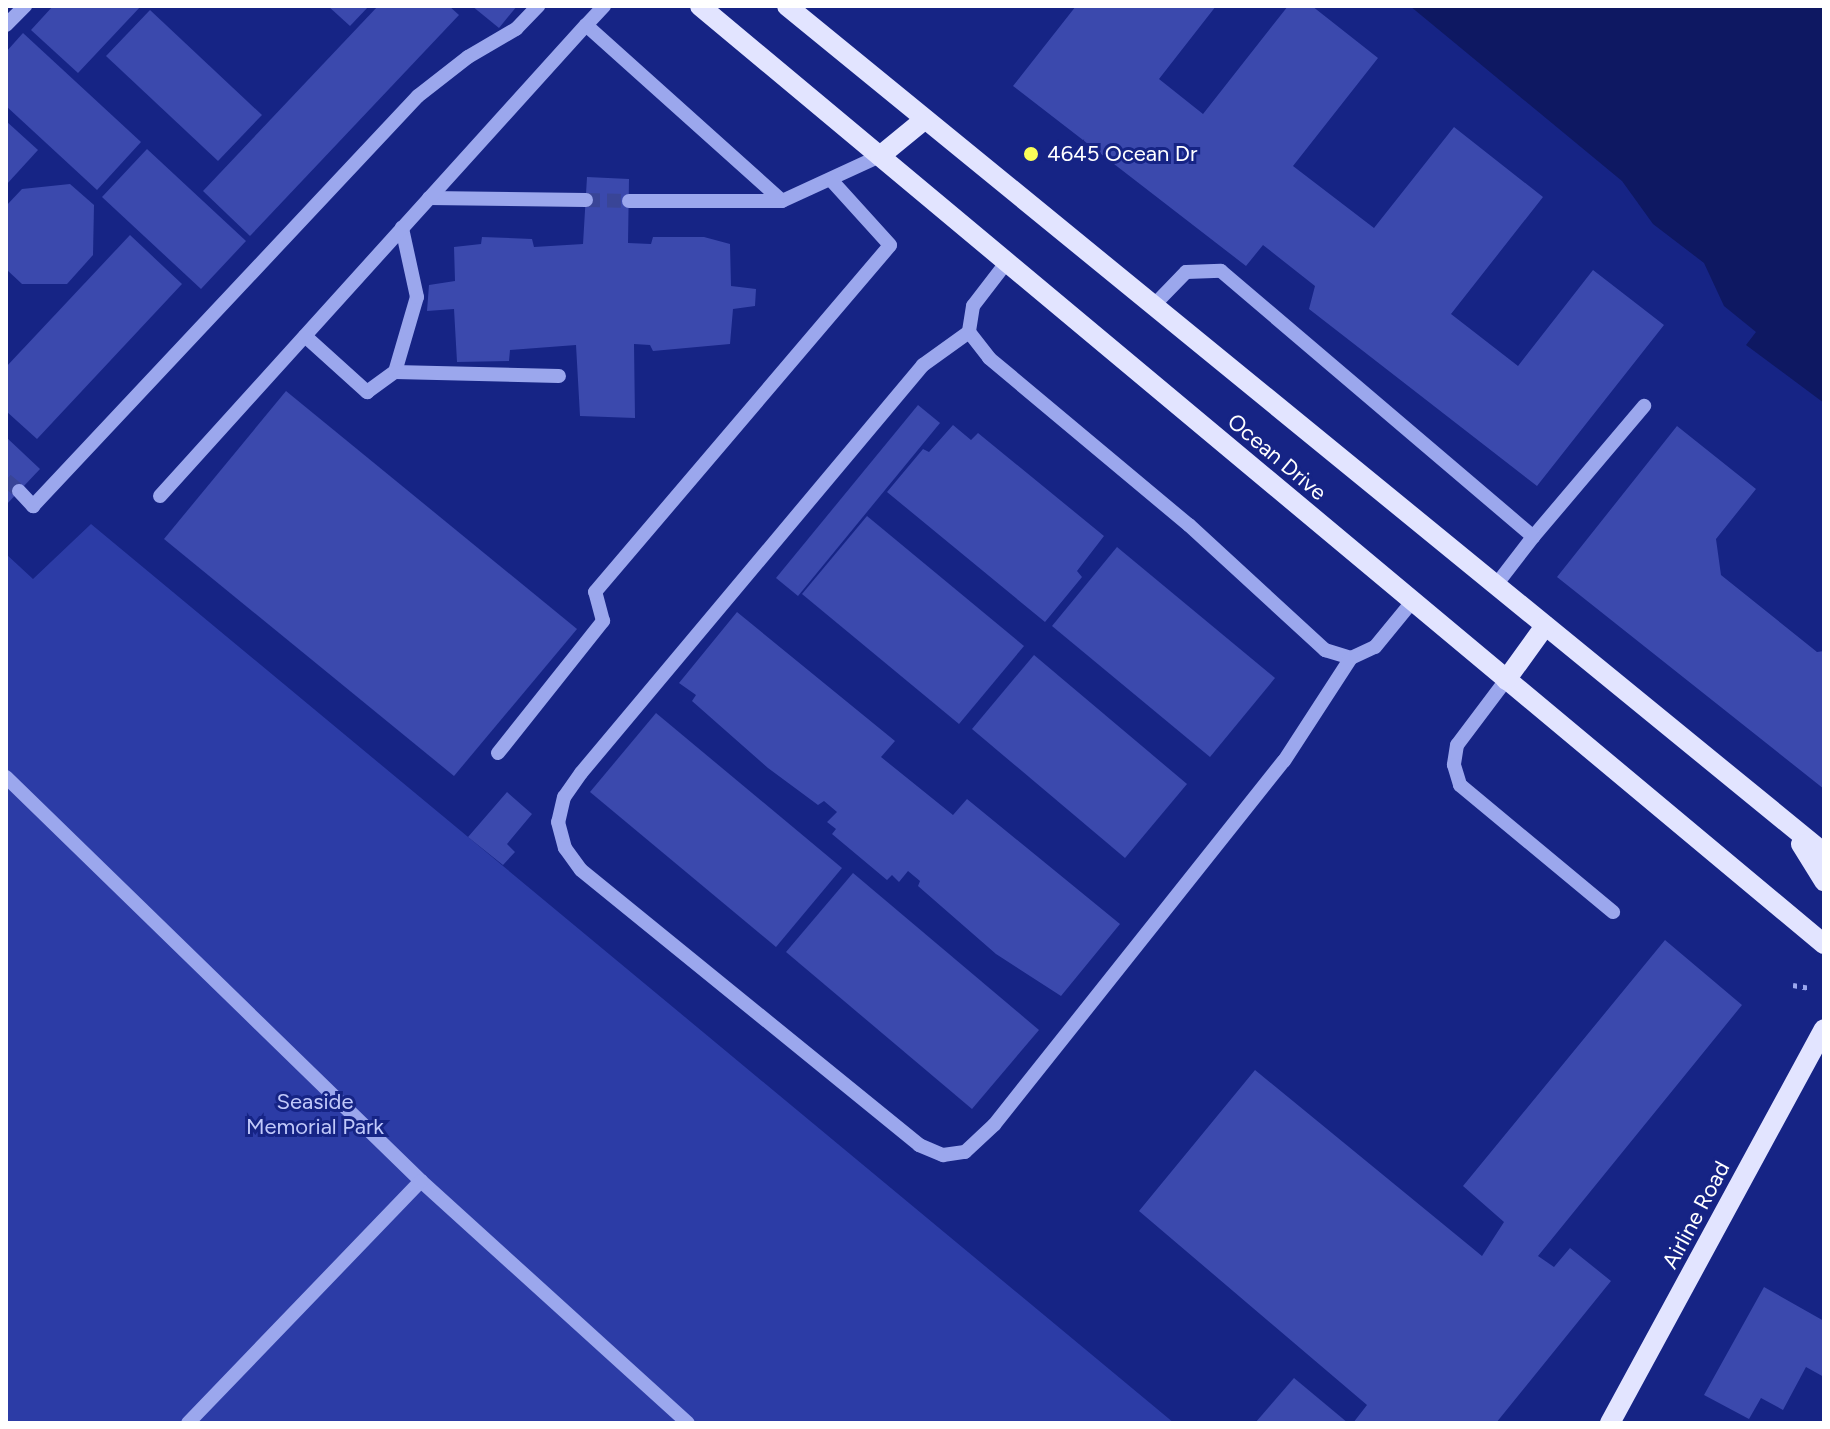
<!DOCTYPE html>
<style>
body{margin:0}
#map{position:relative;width:1830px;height:1429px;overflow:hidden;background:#162485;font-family:Figtree,sans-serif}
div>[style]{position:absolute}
.green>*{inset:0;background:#2c3ca6}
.water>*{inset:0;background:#0e1862}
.building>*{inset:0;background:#3b49ad}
.minor-tunnel>*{height:14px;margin-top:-7px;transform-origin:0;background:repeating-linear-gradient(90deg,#394597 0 14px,transparent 0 21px)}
.path>*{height:5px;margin-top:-2.5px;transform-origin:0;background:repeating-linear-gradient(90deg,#9ba7ed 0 4px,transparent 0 10px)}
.minor>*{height:14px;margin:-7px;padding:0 7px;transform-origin:7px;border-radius:7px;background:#9ba7ed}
.major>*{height:20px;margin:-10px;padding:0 10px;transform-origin:10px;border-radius:10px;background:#e2e4ff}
.dots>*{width:22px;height:22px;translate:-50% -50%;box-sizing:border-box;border:4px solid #162485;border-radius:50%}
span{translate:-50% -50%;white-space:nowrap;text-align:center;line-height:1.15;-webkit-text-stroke:6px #162485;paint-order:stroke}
.poi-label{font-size:22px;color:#fff}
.left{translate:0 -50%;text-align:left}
.street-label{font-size:22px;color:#fff}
.park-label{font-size:22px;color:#c1c9fa}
.frame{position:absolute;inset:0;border:8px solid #fff;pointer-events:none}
</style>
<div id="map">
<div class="green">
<div style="clip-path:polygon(91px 524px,1174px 1423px,6px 1423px,6px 554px,33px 579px)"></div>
</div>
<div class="water">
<div style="clip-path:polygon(1410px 6px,1824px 6px,1824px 403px,1746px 345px,1756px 332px,1724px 306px,1704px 263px,1653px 224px,1622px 181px)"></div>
</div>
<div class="building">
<div style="clip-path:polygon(53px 6px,141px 6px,78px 73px,31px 30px)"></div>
<div style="clip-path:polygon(328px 6px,369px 6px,350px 26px)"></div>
<div style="clip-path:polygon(378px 6px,449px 6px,459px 15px,250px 236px,203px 191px)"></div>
<div style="clip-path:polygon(472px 6px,517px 6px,499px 28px)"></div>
<div style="clip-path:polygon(1076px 6px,1216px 6px,1159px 79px,1203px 114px,1288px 6px,1312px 6px,1378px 58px,1293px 166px,1374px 228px,1454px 127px,1543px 197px,1451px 314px,1518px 366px,1593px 270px,1664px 325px,1537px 486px,1309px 309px,1315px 286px,1263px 245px,1246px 266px,1013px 86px)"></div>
<div style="clip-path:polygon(150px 10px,262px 115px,218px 161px,106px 56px)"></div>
<div style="clip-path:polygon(23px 33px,141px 142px,97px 190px,6px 106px,6px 52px)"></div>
<div style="clip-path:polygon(6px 121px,38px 150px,6px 185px)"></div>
<div style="clip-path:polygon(147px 149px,246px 241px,201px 289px,102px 197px)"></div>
<div style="clip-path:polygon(587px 177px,629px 179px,628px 243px,651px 244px,653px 237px,704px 237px,730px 244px,731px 286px,756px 289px,755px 306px,733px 309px,730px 344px,653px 351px,650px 345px,634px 344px,635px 418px,580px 416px,576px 345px,510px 350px,509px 361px,457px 362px,454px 309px,427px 311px,429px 285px,455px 281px,454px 247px,481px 244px,482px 237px,532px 239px,534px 247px,583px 244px)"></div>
<div style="clip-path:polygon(70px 184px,94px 205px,93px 255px,67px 284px,22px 284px,6px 269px,6px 206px,22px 189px)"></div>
<div style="clip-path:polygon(130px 235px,182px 284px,37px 439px,6px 411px,6px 367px)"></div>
<div style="clip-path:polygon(286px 391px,577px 629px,454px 776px,164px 539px)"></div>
<div style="clip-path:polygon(918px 405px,940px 423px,798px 596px,776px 578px)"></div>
<div style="clip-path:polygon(953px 425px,971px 440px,978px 433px,1104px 536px,1077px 571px,1082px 577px,1045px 622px,887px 492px,923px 449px,929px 452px)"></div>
<div style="clip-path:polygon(1677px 426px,1756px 489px,1716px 539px,1721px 575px,1817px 652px,1824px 651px,1824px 789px,1557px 577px)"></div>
<div style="clip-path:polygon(6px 437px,40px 469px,6px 505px)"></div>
<div style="clip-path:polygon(867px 516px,1024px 646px,959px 724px,802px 594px)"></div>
<div style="clip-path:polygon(1117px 547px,1275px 678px,1210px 757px,1052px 626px)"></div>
<div style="clip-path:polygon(737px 612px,895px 741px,881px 757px,953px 815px,967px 799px,1120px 924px,1061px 996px,996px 954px,918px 886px,920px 881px,908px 871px,899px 882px,892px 875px,887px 880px,832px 834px,836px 829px,827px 822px,837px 812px,824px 801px,818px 805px,768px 768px,692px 701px,696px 695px,679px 683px)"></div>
<div style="clip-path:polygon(1034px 655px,1187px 784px,1125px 858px,972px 729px)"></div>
<div style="clip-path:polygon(656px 713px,842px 868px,776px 947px,590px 792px)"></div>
<div style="clip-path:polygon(507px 792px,532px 814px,507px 844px,515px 852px,503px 865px,468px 837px)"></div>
<div style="clip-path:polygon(853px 873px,1039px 1030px,972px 1109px,786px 952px)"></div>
<div style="clip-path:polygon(1665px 940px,1742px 1005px,1538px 1256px,1554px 1267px,1570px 1248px,1611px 1281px,1496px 1423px,1353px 1423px,1367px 1405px,1139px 1211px,1255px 1070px,1482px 1256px,1504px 1222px,1463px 1186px)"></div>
<div style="clip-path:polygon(1764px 1287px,1824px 1321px,1824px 1377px,1806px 1367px,1783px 1410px,1761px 1398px,1749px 1419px,1704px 1395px)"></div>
<div style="clip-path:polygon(1294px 1378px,1348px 1423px,1255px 1423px)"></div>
</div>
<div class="minor-tunnel">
<div style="left:586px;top:200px;width:43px;rotate:1.3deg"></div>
<div style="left:6px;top:480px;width:17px;rotate:40deg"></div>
</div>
<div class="path">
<div style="left:1793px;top:985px;width:17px;rotate:10deg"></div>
</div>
<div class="minor">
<div style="left:604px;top:6px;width:26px;rotate:133deg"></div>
<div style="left:586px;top:25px;width:263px;rotate:41.9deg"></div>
<div style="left:6px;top:25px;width:27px;rotate:-45deg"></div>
<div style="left:429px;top:198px;width:157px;rotate:0.7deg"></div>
<div style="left:629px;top:201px;width:153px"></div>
<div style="left:782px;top:201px;width:108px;rotate:-24.7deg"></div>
<div style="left:1006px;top:263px;width:54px;rotate:127.5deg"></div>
<div style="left:973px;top:306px;width:26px;rotate:99deg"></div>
<div style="left:969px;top:332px;width:33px;rotate:52deg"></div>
<div style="left:989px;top:358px;width:261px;rotate:39.9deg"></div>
<div style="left:1189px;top:525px;width:185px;rotate:42.6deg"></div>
<div style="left:1325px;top:650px;width:27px;rotate:17deg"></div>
<div style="left:1351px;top:658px;width:26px;rotate:-25deg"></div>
<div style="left:1375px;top:647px;width:58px;rotate:-50.6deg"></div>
<div style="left:1156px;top:303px;width:43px;rotate:-45.9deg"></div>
<div style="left:1186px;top:272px;width:35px;rotate:-2deg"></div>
<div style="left:1221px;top:271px;width:410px;rotate:40.4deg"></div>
<div style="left:1533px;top:537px;width:172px;rotate:-49.7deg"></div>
<div style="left:969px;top:332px;width:57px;rotate:144.3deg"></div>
<div style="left:923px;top:365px;width:532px;rotate:129.97deg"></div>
<div style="left:581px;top:773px;width:29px;rotate:125deg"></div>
<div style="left:564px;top:797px;width:26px;rotate:103deg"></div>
<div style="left:558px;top:822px;width:27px;rotate:75deg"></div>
<div style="left:565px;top:848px;width:27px;rotate:54deg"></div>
<div style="left:581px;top:870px;width:436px;rotate:39.1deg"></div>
<div style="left:919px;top:1145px;width:26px;rotate:23deg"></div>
<div style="left:943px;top:1155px;width:22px;rotate:-8deg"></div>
<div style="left:965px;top:1152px;width:40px;rotate:-43deg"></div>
<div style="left:994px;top:1125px;width:465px;rotate:-51.5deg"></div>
<div style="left:1284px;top:761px;width:123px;rotate:-57deg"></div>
<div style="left:305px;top:336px;width:84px;rotate:42.1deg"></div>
<div style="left:367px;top:392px;width:34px;rotate:-36deg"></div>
<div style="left:395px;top:372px;width:78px;rotate:-73.7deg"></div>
<div style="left:417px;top:297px;width:71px;rotate:-102.3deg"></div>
<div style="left:395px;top:372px;width:164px;rotate:1.4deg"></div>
<div style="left:19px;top:491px;width:21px;rotate:47deg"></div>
<div style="left:33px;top:506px;width:562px;rotate:-46.8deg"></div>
<div style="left:418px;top:96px;width:63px;rotate:-38deg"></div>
<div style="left:468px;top:57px;width:56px;rotate:-30.3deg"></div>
<div style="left:516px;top:29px;width:32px;rotate:-46deg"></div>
<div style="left:160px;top:496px;width:635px;rotate:-47.87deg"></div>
<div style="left:1496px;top:585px;width:61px;rotate:-52.4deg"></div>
<div style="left:1506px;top:680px;width:81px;rotate:127deg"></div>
<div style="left:1457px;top:745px;width:20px;rotate:99deg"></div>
<div style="left:1454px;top:765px;width:21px;rotate:73deg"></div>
<div style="left:1460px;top:785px;width:199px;rotate:39.7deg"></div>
<div style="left:498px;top:753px;width:169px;rotate:-51.5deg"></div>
<div style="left:603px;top:621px;width:30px;rotate:-105deg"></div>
<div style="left:595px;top:592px;width:455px;rotate:-49.6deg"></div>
<div style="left:890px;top:245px;width:86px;rotate:-132.2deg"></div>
<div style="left:6px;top:777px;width:579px;rotate:44.23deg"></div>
<div style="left:421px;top:1181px;width:360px;rotate:42.2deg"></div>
<div style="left:188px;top:1423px;width:336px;rotate:-46.1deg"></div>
</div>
<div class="major">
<div style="left:700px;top:6px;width:1464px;rotate:39.85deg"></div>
<div style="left:787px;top:6px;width:1339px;rotate:39.24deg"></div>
<div style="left:880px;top:156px;width:58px;rotate:-39.4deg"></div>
<div style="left:1506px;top:680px;width:67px;rotate:-54.2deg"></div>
<div style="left:1801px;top:844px;width:44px;rotate:58.1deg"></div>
<div style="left:1610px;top:1423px;width:448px;rotate:-61.5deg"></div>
</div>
<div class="dots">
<div style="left:1031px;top:154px;background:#fbff58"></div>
</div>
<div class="poi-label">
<span class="left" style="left:1047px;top:154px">4645 Ocean Dr</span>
</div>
<div class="street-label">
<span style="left:1277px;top:457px;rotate:40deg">Ocean Drive</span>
<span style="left:1696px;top:1215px;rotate:-62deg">Airline Road</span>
</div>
<div class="park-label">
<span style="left:315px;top:1114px">Seaside<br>Memorial Park</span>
</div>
<div class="frame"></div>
</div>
